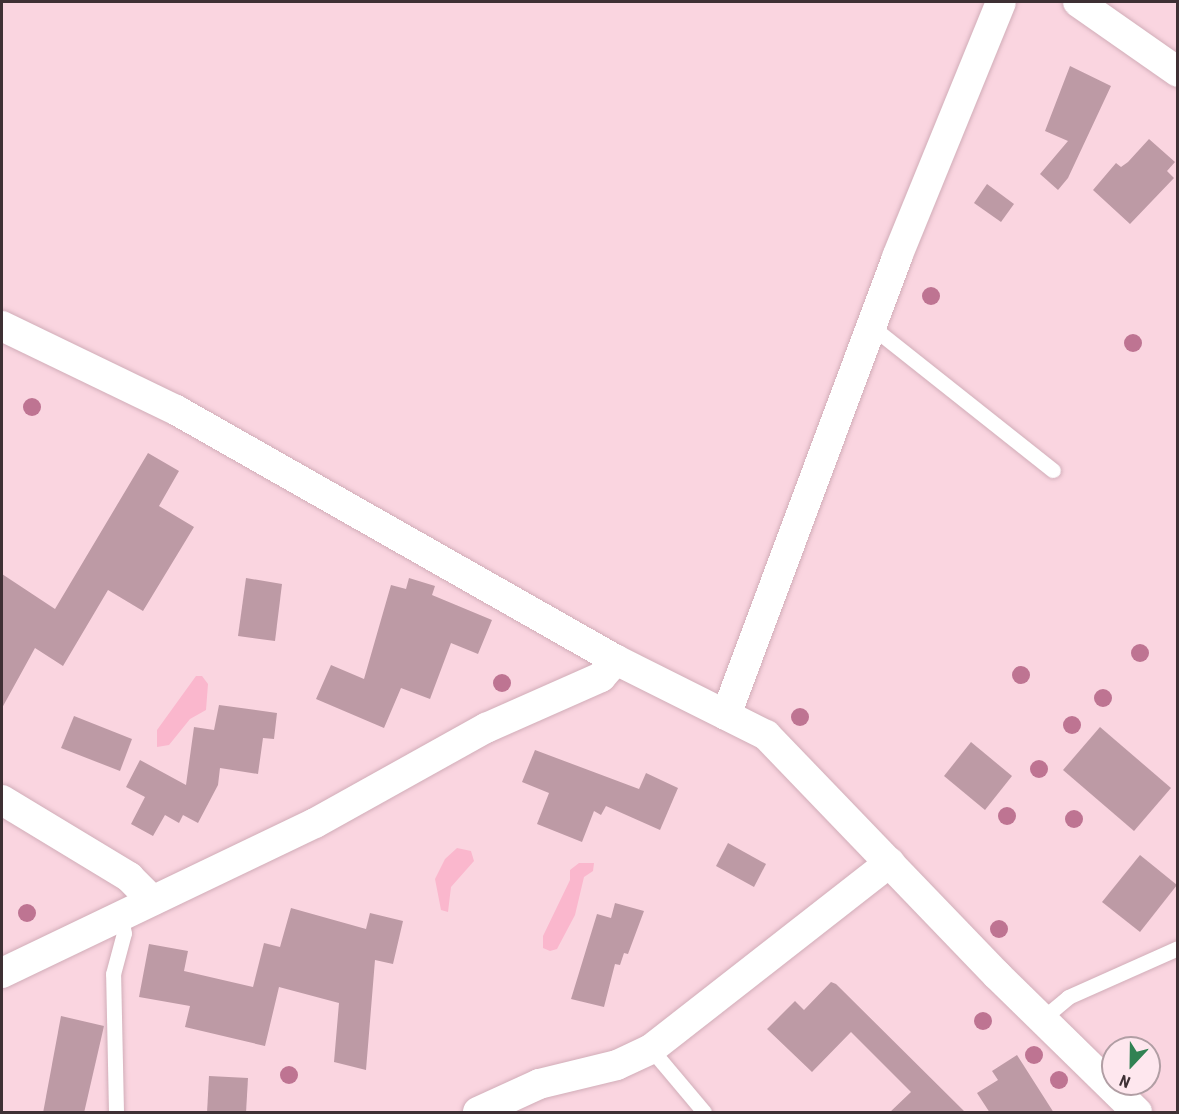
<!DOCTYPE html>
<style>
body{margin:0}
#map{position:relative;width:1179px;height:1114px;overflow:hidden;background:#fad5e0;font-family:"Roboto Condensed",sans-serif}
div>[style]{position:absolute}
.green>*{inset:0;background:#fab7cd}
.building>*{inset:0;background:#bd9aa5}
.roads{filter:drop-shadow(0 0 2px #d1adb8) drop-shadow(0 0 2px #d1adb8)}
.service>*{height:15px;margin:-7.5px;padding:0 7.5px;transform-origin:7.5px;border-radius:7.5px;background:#fff}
.minor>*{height:30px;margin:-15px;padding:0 15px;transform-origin:15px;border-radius:15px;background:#fff}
.trees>*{width:18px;height:18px;margin:-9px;border-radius:50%;background:#be7492}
span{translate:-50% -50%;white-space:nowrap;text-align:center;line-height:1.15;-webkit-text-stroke:4.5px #fee7ee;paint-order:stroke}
.frame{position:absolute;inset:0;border:3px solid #3e3034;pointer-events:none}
.north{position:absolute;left:1101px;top:1036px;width:60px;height:60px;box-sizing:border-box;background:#fee7ee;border:2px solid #b19ea4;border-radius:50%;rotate:202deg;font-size:16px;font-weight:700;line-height:24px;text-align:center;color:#3e3034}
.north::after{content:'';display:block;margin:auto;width:21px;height:27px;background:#318253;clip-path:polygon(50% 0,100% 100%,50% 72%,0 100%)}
</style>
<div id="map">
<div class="green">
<div style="clip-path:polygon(196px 676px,202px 676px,208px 684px,206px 710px,190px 719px,169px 745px,157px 747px,157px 730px)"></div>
<div style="clip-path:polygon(457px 848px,471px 851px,474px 861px,451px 887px,448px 912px,441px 910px,435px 879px,445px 859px)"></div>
<div style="clip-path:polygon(579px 863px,594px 863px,593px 871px,584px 877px,575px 915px,557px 949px,550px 951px,543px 948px,543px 936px,570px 880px,570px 870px)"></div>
</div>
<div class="building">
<div style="clip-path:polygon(1070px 66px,1111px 86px,1068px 178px,1058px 190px,1040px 174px,1068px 141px,1045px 131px)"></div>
<div style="clip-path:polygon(1149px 139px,1175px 162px,1167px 171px,1174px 178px,1130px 224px,1093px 190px,1116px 163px,1121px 167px,1128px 162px)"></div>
<div style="clip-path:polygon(987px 184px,1014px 204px,1001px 222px,974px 203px)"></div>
<div style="clip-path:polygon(148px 453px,179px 471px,159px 506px,194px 527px,143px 611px,108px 590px,63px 666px,35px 648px,2px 708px,2px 574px,55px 609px)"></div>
<div style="clip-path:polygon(246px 578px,282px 584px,275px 641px,238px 636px)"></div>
<div style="clip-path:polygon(409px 578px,435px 586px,432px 595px,492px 620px,478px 654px,451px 643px,430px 699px,401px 688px,384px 728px,316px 699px,331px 665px,364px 679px,391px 585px,406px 589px)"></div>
<div style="clip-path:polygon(219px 705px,277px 713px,274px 739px,263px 738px,258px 774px,220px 768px,218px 785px,198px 823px,183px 815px,179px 823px,165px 815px,153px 836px,131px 824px,145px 797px,126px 787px,140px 760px,186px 785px,194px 727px,214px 730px)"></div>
<div style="clip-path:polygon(74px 716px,132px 739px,120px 771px,61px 748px)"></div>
<div style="clip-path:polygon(1100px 727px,1171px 788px,1134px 831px,1063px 770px)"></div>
<div style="clip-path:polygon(971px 742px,1012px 776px,985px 810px,944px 776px)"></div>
<div style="clip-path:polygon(535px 750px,639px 789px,646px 773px,678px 788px,660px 830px,606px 806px,601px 815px,594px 811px,582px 842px,537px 824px,549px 793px,522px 782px)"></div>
<div style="clip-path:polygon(728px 843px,766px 864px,754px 887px,716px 866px)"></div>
<div style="clip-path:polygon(1140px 855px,1177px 885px,1140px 932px,1102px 902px)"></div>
<div style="clip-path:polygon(615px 903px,644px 911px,628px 954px,624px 953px,620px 965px,615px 964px,604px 1007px,571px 999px,597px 914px,611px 918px)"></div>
<div style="clip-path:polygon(291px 908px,366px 929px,370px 913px,403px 921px,393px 964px,375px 960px,366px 1070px,334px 1062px,339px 1003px,279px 987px,265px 1046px,185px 1027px,190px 1006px,139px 997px,149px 944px,188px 951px,184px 971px,253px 987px,264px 943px,280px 947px)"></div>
<div style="clip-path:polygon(831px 982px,836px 984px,966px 1113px,889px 1113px,911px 1092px,851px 1032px,812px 1072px,767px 1029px,795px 1001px,804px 1010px)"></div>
<div style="clip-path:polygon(61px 1016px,104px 1026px,84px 1113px,43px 1113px)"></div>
<div style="clip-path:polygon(1017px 1055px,1054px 1113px,990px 1113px,977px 1093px,998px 1080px,992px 1071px)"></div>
<div style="clip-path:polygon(209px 1076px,248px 1078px,246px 1113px,207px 1113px)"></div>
</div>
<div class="roads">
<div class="service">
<div style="left:871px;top:326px;width:232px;rotate:38.4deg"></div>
<div style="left:1042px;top:1019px;width:34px;rotate:-40deg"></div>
<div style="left:1068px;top:997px;width:120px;rotate:-24deg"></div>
<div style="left:651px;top:1049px;width:82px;rotate:49.9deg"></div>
<div style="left:116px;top:1112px;width:138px;rotate:-91.2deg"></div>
<div style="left:113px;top:974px;width:42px;rotate:-75deg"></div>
<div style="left:124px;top:933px;width:14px;rotate:-102deg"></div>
</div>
<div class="minor">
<div style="left:1078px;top:2px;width:122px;rotate:35deg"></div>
<div style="left:2px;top:326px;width:193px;rotate:25.8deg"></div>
<div style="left:176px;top:410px;width:506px;rotate:29.6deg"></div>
<div style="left:616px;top:660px;width:168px;rotate:26.6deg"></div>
<div style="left:766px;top:735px;width:333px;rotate:46.1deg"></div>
<div style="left:997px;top:975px;width:196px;rotate:44.4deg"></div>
<div style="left:726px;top:715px;width:489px;rotate:-69.5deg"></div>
<div style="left:897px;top:257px;width:275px;rotate:-67.8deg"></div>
<div style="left:2px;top:800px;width:149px;rotate:31.2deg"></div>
<div style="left:129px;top:877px;width:33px;rotate:45deg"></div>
<div style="left:2px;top:973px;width:347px;rotate:-25.6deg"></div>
<div style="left:315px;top:823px;width:196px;rotate:-29.1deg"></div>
<div style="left:486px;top:728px;width:126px;rotate:-23.9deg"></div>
<div style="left:601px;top:677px;width:23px;rotate:-49deg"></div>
<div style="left:478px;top:1112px;width:67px;rotate:-24.7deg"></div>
<div style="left:539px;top:1084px;width:80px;rotate:-13.7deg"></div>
<div style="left:617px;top:1065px;width:38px;rotate:-25deg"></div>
<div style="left:651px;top:1049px;width:303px;rotate:-38deg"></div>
</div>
</div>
<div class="trees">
<div style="left:931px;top:296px"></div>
<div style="left:1133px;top:343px"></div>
<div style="left:32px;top:407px"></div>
<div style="left:1140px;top:653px"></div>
<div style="left:1021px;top:675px"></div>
<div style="left:502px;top:683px"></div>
<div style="left:1103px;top:698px"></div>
<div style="left:800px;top:717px"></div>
<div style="left:1072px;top:725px"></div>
<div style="left:1039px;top:769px"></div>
<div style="left:1007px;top:816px"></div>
<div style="left:1074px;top:819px"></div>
<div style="left:27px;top:913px"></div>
<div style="left:999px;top:929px"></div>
<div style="left:983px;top:1021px"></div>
<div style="left:1034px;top:1055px"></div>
<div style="left:289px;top:1075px"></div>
<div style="left:1059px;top:1080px"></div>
</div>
<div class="frame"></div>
<div class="north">N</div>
</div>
